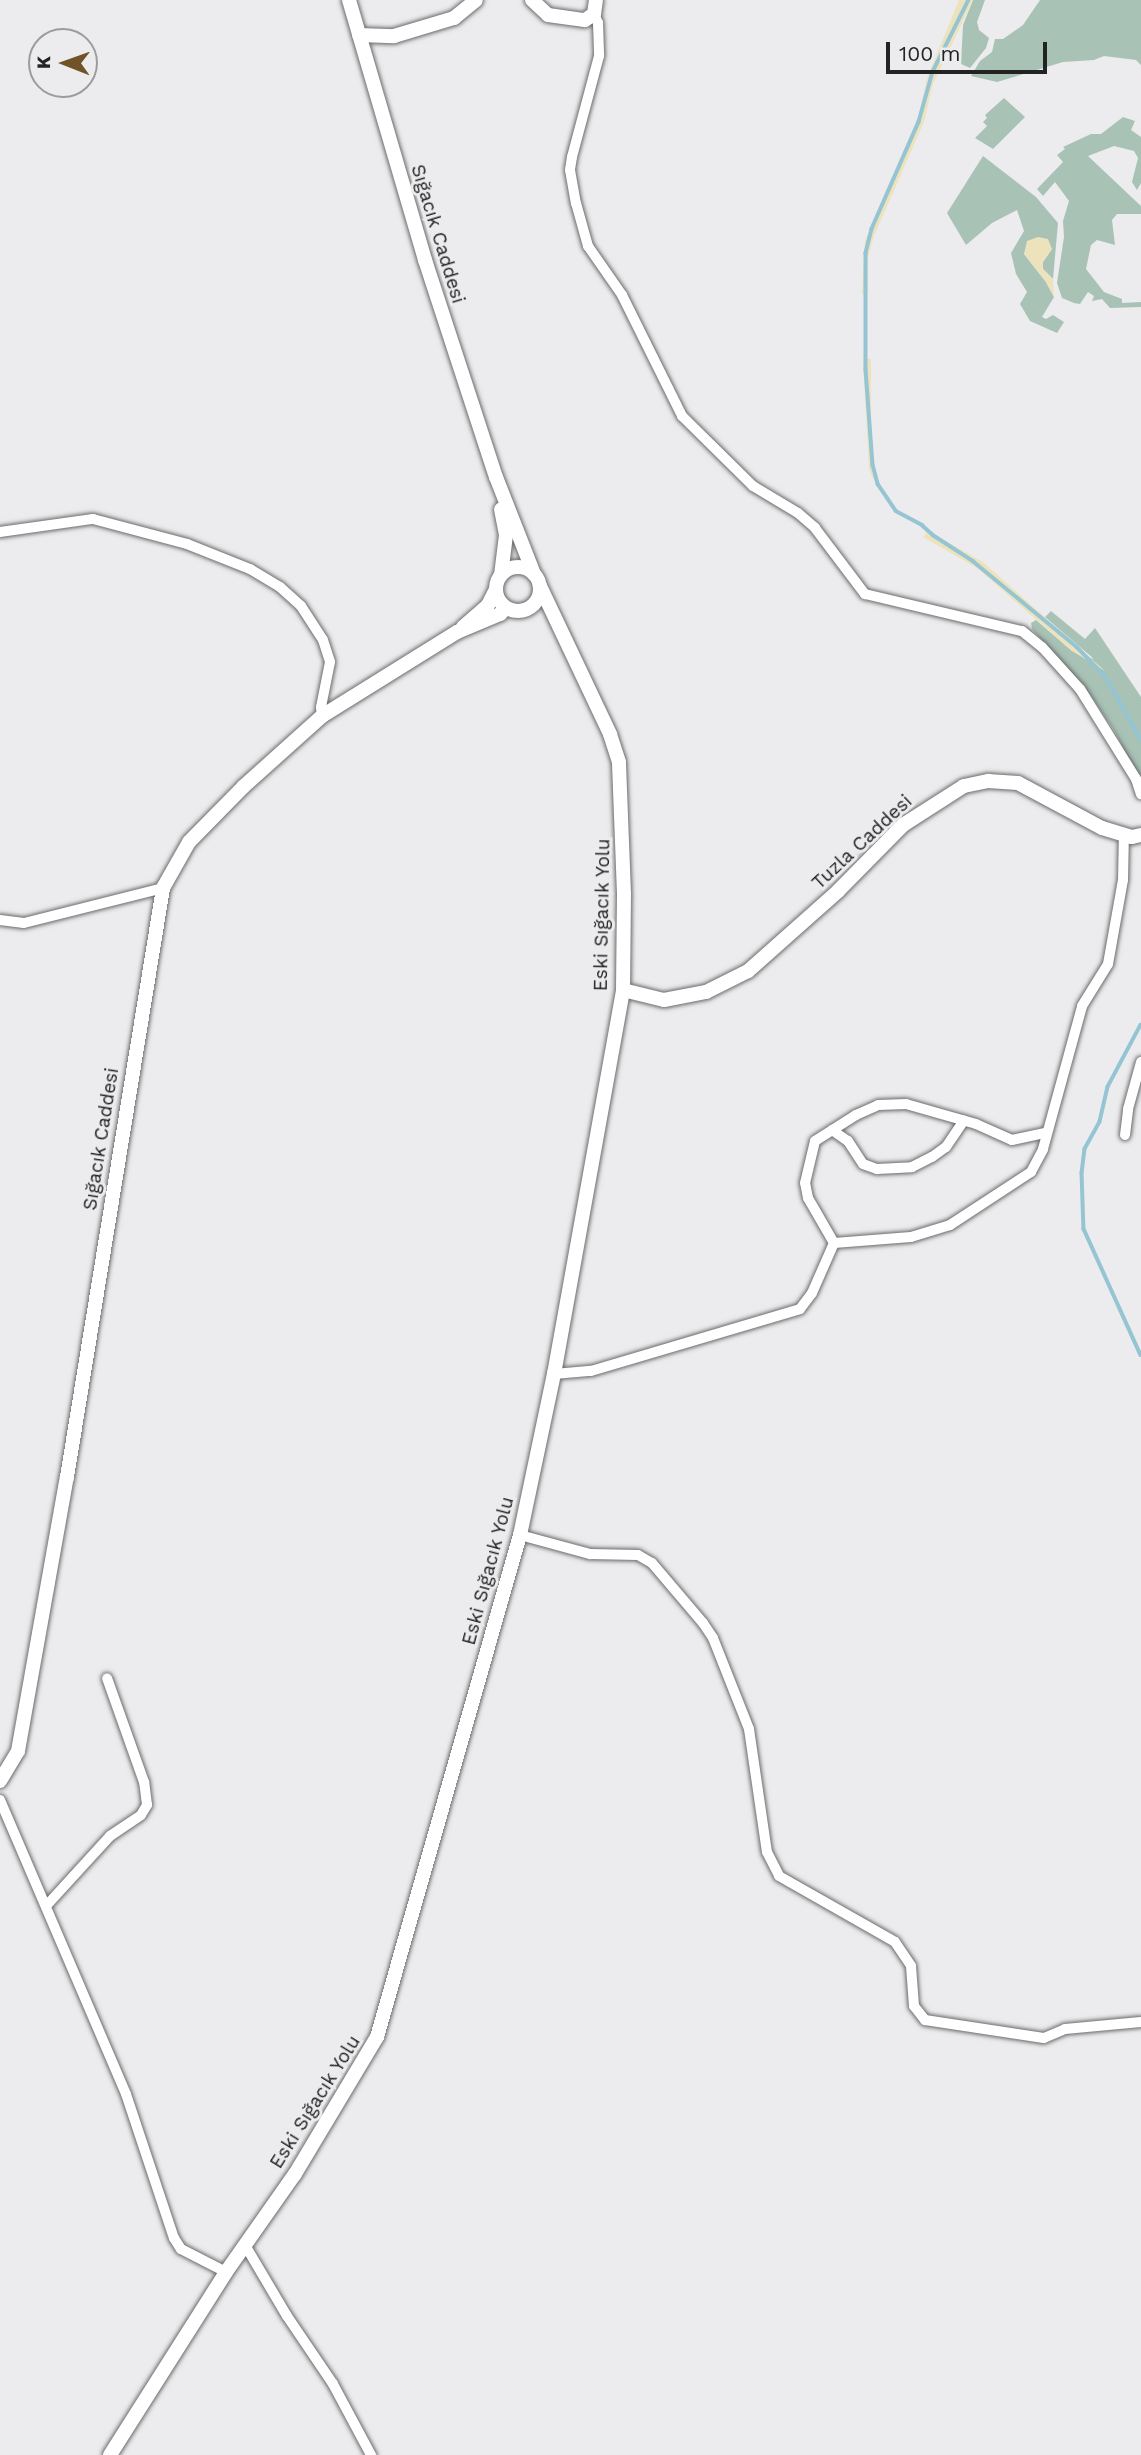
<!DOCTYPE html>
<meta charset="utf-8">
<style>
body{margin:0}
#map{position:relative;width:1141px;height:2455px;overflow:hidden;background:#ececee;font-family:"Work Sans",sans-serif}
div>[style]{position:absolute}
.green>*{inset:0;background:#a8c2b6}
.sand>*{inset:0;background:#ece3bd}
.stream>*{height:3.5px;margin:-1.75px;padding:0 1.75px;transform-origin:1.75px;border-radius:1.75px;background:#95c4d2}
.roads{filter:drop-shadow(0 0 2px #6a6b6d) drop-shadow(0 0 2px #6a6b6d)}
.street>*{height:10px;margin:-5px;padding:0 5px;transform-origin:5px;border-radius:5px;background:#fff}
.secondary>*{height:14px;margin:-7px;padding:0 7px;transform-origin:7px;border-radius:7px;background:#fff}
.secondary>.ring{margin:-7px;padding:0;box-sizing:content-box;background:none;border:14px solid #fff;border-radius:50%}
span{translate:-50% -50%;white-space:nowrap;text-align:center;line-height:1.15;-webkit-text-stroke:6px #ececee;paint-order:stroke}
.street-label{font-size:19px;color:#232323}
.north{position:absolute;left:28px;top:28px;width:70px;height:70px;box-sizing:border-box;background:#ececee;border:2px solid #9c9c9d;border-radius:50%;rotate:271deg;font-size:19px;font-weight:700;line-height:28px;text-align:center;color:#232323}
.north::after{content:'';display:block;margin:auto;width:24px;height:32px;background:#725328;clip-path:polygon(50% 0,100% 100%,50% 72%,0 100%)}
.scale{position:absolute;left:886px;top:42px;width:161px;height:32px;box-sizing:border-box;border:4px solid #232323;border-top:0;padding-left:9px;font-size:21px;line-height:24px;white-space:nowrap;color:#232323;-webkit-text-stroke:5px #ececee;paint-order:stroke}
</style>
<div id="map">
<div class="green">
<div style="clip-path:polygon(973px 0,985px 0,977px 22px,979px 30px,989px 38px,986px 48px,970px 68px,961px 64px,963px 25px)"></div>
<div style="clip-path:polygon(1040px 0,1141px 0,1141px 65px,1136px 60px,1104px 56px,1094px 60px,1063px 62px,997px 82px,971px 76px,980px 61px,992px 52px,995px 39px,1003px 39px,1023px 25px)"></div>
<div style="clip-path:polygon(1004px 98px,1025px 117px,993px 149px,975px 138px,987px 126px,983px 122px,987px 118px,985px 115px)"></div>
<div style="clip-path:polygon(1123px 117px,1135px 121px,1131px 130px,1141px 137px,1141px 183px,1137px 190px,1132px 182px,1138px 158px,1134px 151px,1114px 146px,1088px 156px,1141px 206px,1141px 214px,1117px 214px,1112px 220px,1115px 245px,1097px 240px,1091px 245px,1086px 269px,1104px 292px,1122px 299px,1122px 303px,1141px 302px,1141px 307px,1110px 308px,1102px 299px,1092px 301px,1094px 296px,1088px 292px,1080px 304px,1074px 303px,1062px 298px,1057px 283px,1064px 237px,1063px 221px,1069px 201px,1055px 182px,1043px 196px,1037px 189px,1063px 162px,1057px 155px,1065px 149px,1063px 147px,1091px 134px,1101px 134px)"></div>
<div style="clip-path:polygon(983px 156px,1036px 197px,1058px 223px,1053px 279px,1043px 269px,1043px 262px,1052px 249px,1024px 254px,1046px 282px,1054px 297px,1042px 317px,1046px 319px,1053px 315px,1064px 322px,1057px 333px,1030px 321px,1020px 304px,1027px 292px,1016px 274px,1011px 253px,1024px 231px,1017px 210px,992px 223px,966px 245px,947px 213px)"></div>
<div style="clip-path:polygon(1051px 611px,1085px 639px,1095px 628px,1141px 697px,1141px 783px,1114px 730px,1089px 693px,1032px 629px,1031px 623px,1036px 620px,1072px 651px,1094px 659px,1045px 617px)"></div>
</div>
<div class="sand">
<div style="clip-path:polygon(959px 0,973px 0,933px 84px,924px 122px,874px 236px,868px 257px,868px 293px,862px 295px,865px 241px,915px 132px,927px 78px)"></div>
<div style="clip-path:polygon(1038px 237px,1048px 239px,1052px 249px,1043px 262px,1043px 269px,1053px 279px,1054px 297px,1046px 282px,1024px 254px,1027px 241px)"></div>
<div style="clip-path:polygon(863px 358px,871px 359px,871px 456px,878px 479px,873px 479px,869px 469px)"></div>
<div style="clip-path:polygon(928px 531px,983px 562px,1105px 671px,1072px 651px,977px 568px,923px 537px)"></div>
</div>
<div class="stream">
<div style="left:969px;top:0;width:80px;rotate:116.6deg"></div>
<div style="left:933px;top:72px;width:52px;rotate:105.6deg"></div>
<div style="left:919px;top:122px;width:117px;rotate:113.7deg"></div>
<div style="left:872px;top:229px;width:25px;rotate:104deg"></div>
<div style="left:866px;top:253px;width:117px;rotate:90deg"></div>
<div style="left:866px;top:370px;width:95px;rotate:85.8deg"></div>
<div style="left:873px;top:465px;width:20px;rotate:75deg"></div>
<div style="left:878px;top:484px;width:32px;rotate:56deg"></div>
<div style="left:896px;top:511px;width:30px;rotate:28deg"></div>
<div style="left:922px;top:525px;width:15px;rotate:42deg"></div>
<div style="left:933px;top:535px;width:48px;rotate:33deg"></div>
<div style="left:973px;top:561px;width:135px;rotate:39.6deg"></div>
<div style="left:1077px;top:647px;width:42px;rotate:46deg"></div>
<div style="left:1106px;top:677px;width:72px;rotate:60.9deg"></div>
<div style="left:1141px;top:1025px;width:70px;rotate:118deg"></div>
<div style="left:1108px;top:1087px;width:36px;rotate:103deg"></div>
<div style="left:1100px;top:1122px;width:31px;rotate:119deg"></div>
<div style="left:1085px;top:1149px;width:24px;rotate:97deg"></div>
<div style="left:1082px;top:1173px;width:56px;rotate:88deg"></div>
<div style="left:1084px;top:1229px;width:138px;rotate:65.7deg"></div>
</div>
<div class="roads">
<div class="street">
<div style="left:594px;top:14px;width:10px;rotate:66deg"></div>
<div style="left:598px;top:23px;width:33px;rotate:88deg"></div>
<div style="left:599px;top:56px;width:105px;rotate:105deg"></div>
<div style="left:572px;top:157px;width:13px;rotate:99deg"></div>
<div style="left:570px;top:170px;width:34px;rotate:80deg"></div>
<div style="left:576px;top:203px;width:45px;rotate:74.4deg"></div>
<div style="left:588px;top:246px;width:60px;rotate:55.2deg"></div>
<div style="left:622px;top:295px;width:135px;rotate:63.6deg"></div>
<div style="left:682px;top:416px;width:100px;rotate:44.6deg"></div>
<div style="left:753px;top:486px;width:52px;rotate:31deg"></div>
<div style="left:798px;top:513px;width:23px;rotate:41deg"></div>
<div style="left:815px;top:528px;width:83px;rotate:52.9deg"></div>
<div style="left:865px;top:594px;width:161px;rotate:13.3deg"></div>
<div style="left:1022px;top:631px;width:26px;rotate:39deg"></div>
<div style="left:1042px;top:647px;width:57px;rotate:47.9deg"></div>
<div style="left:1080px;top:689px;width:106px;rotate:58.1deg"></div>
<div style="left:1136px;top:779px;width:16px;rotate:72deg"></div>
<div style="left:0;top:532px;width:94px;rotate:-8deg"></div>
<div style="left:93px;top:519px;width:97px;rotate:14.9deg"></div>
<div style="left:187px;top:544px;width:68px;rotate:21.6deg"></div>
<div style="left:250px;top:569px;width:35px;rotate:31deg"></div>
<div style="left:280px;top:587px;width:28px;rotate:42deg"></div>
<div style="left:301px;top:606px;width:40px;rotate:57.1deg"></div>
<div style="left:323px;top:640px;width:23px;rotate:72deg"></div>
<div style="left:330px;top:662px;width:46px;rotate:101.3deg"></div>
<div style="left:321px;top:707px;width:9px;rotate:84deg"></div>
<div style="left:0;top:920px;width:24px;rotate:7deg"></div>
<div style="left:24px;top:923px;width:143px;rotate:-14.1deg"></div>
<div style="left:832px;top:1130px;width:19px;rotate:35deg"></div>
<div style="left:848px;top:1141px;width:27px;rotate:57deg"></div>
<div style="left:863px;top:1164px;width:15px;rotate:20deg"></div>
<div style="left:877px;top:1169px;width:35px;rotate:-3deg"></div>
<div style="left:912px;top:1167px;width:22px;rotate:-27deg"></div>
<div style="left:932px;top:1157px;width:17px;rotate:-36deg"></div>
<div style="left:946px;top:1147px;width:32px;rotate:-56deg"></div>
<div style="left:1125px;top:1135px;width:26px;rotate:-83deg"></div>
<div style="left:1128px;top:1109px;width:49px;rotate:-74.5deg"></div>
<div style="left:834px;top:1243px;width:52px;rotate:-120deg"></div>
<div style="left:808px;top:1198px;width:15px;rotate:-101deg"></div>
<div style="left:805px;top:1183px;width:43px;rotate:-76.6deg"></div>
<div style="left:815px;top:1141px;width:49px;rotate:-32.4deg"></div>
<div style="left:856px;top:1115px;width:24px;rotate:-24deg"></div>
<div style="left:878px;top:1105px;width:28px;rotate:-2deg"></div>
<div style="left:906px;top:1104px;width:73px;rotate:15.9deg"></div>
<div style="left:976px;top:1124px;width:39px;rotate:24deg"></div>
<div style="left:1012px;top:1140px;width:35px;rotate:-12deg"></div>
<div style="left:554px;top:1374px;width:37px;rotate:-5deg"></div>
<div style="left:591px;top:1371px;width:218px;rotate:-16.5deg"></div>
<div style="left:800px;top:1309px;width:20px;rotate:-53deg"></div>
<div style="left:812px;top:1293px;width:55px;rotate:-66.3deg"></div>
<div style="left:834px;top:1243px;width:77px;rotate:-4.5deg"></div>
<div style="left:911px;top:1237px;width:41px;rotate:-17.1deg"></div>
<div style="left:950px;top:1225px;width:97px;rotate:-33.2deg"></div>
<div style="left:1031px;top:1172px;width:26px;rotate:-62deg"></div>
<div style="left:1043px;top:1149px;width:148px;rotate:-74.7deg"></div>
<div style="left:1082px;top:1006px;width:49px;rotate:-58.2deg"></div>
<div style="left:1108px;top:964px;width:85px;rotate:-79.9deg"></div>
<div style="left:1123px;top:880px;width:46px;rotate:-88.8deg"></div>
<div style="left:520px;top:1535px;width:73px;rotate:15.2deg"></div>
<div style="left:590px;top:1554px;width:48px;rotate:1.2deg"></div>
<div style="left:638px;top:1555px;width:16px;rotate:30deg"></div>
<div style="left:652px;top:1563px;width:79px;rotate:49.6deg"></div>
<div style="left:703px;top:1623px;width:18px;rotate:56deg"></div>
<div style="left:713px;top:1638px;width:98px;rotate:68.4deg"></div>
<div style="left:749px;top:1729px;width:124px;rotate:81.7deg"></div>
<div style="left:767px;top:1852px;width:27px;rotate:63deg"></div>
<div style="left:779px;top:1876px;width:133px;rotate:29.6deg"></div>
<div style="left:895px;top:1942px;width:29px;rotate:56deg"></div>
<div style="left:911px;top:1966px;width:40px;rotate:85.7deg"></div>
<div style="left:914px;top:2006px;width:18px;rotate:52deg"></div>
<div style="left:925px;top:2020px;width:120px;rotate:8.6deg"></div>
<div style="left:1044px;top:2038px;width:23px;rotate:-23deg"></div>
<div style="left:1065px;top:2029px;width:76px;rotate:-5.3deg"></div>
<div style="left:0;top:1800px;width:320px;rotate:66.8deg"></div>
<div style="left:126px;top:2094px;width:152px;rotate:71.6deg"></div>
<div style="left:174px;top:2238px;width:13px;rotate:58deg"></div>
<div style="left:181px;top:2249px;width:51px;rotate:27.1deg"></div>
<div style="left:47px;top:1905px;width:93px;rotate:-47.6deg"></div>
<div style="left:110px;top:1836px;width:37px;rotate:-34deg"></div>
<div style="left:141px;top:1815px;width:12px;rotate:-59deg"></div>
<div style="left:147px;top:1805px;width:23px;rotate:-97deg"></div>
<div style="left:144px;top:1782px;width:110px;rotate:-109.6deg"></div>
<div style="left:245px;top:2245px;width:82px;rotate:59.4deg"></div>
<div style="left:287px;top:2316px;width:82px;rotate:55.9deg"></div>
<div style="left:333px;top:2384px;width:81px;rotate:61.8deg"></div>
</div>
<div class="secondary">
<div style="left:349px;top:0;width:271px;rotate:73.7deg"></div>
<div style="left:425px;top:260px;width:228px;rotate:71.9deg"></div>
<div style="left:496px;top:477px;width:104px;rotate:68.6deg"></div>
<div style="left:532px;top:0;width:22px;rotate:43deg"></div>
<div style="left:548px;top:15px;width:37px;rotate:8deg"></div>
<div style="left:585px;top:20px;width:11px;rotate:-34deg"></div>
<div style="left:594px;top:14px;width:14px;rotate:-82deg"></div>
<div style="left:359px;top:35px;width:35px;rotate:2deg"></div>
<div style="left:394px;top:36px;width:63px;rotate:-16.7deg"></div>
<div style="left:454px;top:18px;width:28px;rotate:-39deg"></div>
<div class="ring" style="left:496px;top:567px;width:30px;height:30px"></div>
<div style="left:501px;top:575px;width:40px;rotate:-82.9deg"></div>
<div style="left:506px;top:535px;width:26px;rotate:-101deg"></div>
<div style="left:463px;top:627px;width:33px;rotate:-41deg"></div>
<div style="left:488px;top:605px;width:18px;rotate:-63deg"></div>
<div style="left:623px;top:990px;width:42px;rotate:13.7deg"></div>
<div style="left:664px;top:1000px;width:43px;rotate:-10.8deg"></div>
<div style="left:706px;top:992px;width:47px;rotate:-26.6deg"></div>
<div style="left:748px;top:971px;width:120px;rotate:-41.6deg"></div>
<div style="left:838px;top:891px;width:93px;rotate:-45.4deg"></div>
<div style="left:903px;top:825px;width:72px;rotate:-32.6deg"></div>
<div style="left:964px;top:786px;width:25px;rotate:-12deg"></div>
<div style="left:988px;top:781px;width:30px;rotate:4deg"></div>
<div style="left:1018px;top:783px;width:95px;rotate:28.2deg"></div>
<div style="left:1102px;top:828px;width:31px;rotate:17deg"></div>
<div style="left:1132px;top:837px;width:9px;rotate:-13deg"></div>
<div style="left:0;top:1781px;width:35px;rotate:-59deg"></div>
<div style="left:18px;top:1751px;width:278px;rotate:-79.9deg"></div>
<div style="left:67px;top:1477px;width:597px;rotate:-80.74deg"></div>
<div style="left:163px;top:888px;width:53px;rotate:-60.5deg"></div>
<div style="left:189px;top:842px;width:78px;rotate:-45.5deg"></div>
<div style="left:244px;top:786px;width:105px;rotate:-41.9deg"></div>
<div style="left:322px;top:716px;width:159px;rotate:-31.9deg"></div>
<div style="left:457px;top:632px;width:47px;rotate:-22.7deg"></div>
<div style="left:500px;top:614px;width:8px;rotate:-45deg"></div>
<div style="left:110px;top:2455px;width:217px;rotate:-57.6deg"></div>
<div style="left:226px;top:2272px;width:120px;rotate:-54.9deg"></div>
<div style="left:295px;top:2174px;width:160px;rotate:-59.1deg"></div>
<div style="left:377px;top:2037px;width:522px;rotate:-74.1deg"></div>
<div style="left:520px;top:1535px;width:165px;rotate:-78.1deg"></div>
<div style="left:554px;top:1374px;width:390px;rotate:-79.8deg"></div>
<div style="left:623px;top:990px;width:96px;rotate:-89.4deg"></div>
<div style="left:624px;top:894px;width:132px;rotate:-92.2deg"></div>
<div style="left:619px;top:762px;width:29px;rotate:-108deg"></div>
<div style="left:610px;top:734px;width:164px;rotate:-115.3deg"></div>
</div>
</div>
<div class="street-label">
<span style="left:438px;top:234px;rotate:73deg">Sığacık Caddesi</span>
<span style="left:862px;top:842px;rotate:-43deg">Tuzla Caddesi</span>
<span style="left:602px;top:915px;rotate:-89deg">Eski Sığacık Yolu</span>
<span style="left:101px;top:1139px;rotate:-81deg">Sığacık Caddesi</span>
<span style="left:488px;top:1571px;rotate:-75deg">Eski Sığacık Yolu</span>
<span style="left:315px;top:2102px;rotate:-58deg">Eski Sığacık Yolu</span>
</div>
<div class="north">K</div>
<div class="scale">100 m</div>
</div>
